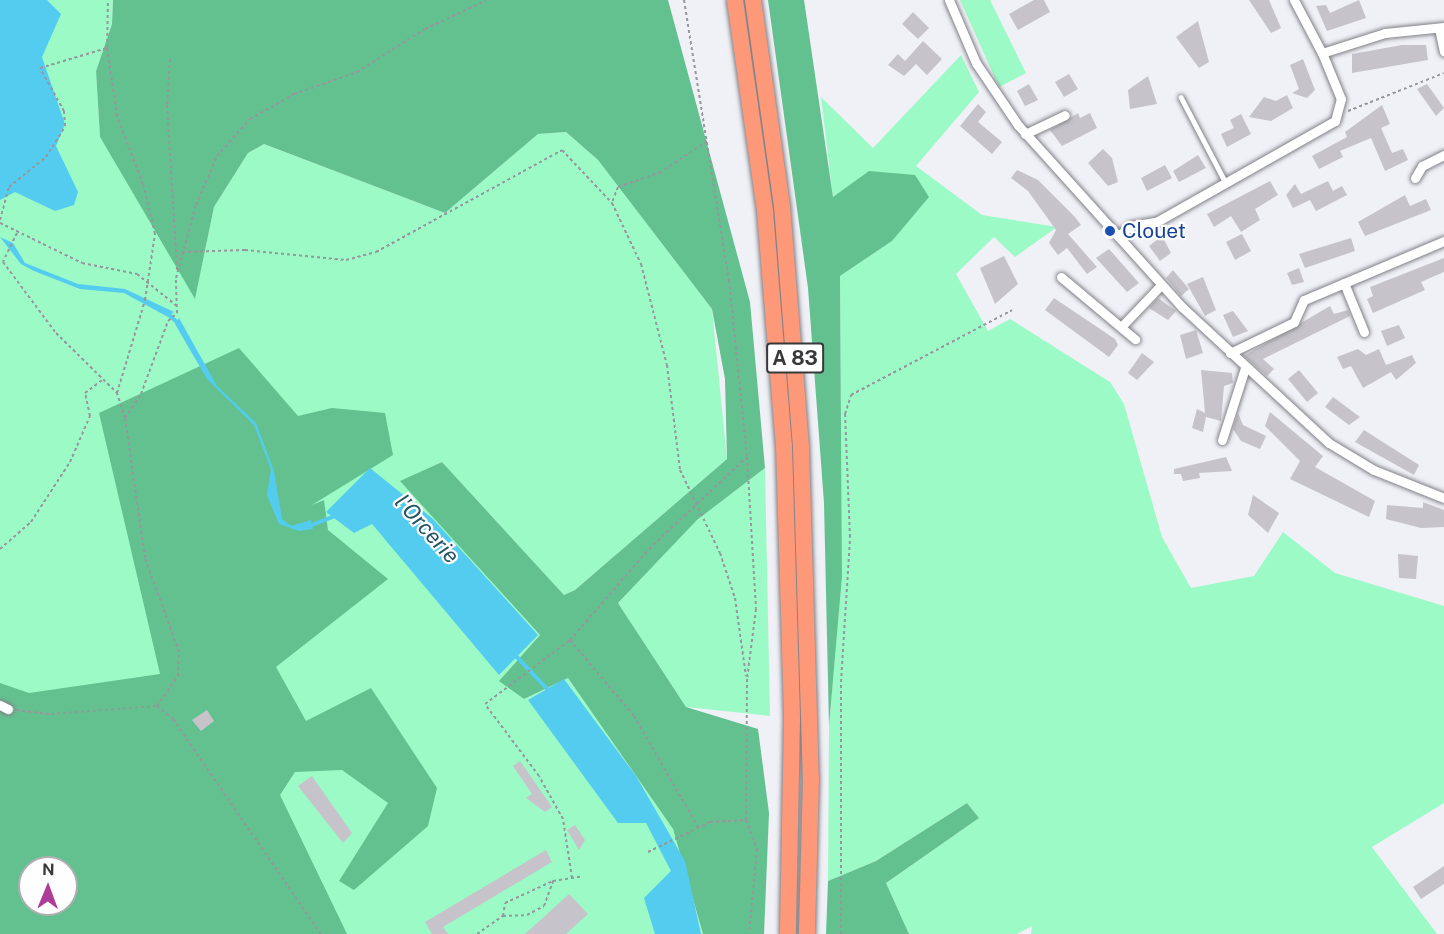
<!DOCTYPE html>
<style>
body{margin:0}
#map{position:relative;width:1444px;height:934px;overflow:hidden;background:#f0f0f7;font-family:"Public Sans",sans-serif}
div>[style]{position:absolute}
.green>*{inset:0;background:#9cfac6}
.forest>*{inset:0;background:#62c18f}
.water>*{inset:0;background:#53ccf0}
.stream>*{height:4px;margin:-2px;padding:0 2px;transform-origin:2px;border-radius:2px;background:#53ccf0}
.building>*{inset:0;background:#c6c4ca}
.path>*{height:2px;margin-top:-1px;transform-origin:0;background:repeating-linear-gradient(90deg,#96969b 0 3px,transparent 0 6px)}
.roads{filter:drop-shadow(0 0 2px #808187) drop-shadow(0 0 2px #808187)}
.lane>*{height:4.5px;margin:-2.25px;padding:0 2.25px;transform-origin:2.25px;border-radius:2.25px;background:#fff}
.street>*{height:9px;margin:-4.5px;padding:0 4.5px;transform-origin:4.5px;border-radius:4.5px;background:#fff}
.highway>*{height:16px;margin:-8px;padding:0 8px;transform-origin:8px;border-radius:8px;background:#fd9879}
.dots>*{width:16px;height:16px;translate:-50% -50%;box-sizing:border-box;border:3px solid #fefefe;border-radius:50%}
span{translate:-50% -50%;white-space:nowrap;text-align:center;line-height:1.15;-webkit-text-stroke:4.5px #fefefe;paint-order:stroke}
.shield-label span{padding:2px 4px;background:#fefefe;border:2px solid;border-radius:4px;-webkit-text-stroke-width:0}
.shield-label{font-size:20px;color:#38383a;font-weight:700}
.transit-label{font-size:21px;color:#164399}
.left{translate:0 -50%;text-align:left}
.water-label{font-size:22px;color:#235565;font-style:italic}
.north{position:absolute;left:18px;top:856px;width:60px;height:60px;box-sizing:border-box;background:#fefefe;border:2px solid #afafb0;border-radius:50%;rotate:1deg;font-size:16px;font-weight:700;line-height:24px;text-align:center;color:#38383a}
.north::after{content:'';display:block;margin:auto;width:21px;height:27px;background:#af3c96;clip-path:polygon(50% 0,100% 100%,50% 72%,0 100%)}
</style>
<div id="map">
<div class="green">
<div style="clip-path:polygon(evenodd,0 0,113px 0,112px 24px,96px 71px,100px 137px,195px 298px,214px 207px,248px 153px,264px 144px,445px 213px,538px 134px,566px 132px,598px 160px,712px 309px,727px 459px,575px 590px,564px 595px,442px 462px,401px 481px,540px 635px,500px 681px,524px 699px,568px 678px,673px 829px,703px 934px,0 934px,0 0,30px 868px,66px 868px,66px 904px,30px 904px,30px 868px)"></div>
<div style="clip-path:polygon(960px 0,990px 0,1026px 73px,999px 87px)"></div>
<div style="clip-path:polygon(961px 55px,979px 92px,916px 166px,982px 215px,1057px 227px,1015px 257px,994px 237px,956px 274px,988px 331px,1010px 319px,1110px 382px,1124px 404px,1162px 537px,1191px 588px,1254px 576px,1283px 532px,1335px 573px,1444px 606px,1444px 803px,1372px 847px,1437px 934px,1031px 934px,1032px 926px,1017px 934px,909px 934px,886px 883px,979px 818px,967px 803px,876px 861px,828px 881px,829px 726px,842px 577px,840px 276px,892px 241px,833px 198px,821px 97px,873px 148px)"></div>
<div style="clip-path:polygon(765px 468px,770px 716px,686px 707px,618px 603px,697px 520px)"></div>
</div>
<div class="forest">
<div style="clip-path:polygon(113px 0,668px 0,750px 302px,765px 468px,697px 520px,618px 603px,686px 707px,758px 729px,769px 813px,764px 934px,703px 934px,673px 829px,568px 678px,524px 699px,499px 681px,540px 635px,400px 481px,442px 462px,564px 595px,575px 590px,727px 459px,725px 379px,712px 309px,598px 160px,566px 132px,538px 134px,445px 213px,264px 144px,248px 153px,214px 207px,195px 299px,100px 137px,96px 71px,112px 24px)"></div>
<div style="clip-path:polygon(768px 0,804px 0,833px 197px,869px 171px,915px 175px,929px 197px,892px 241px,840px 276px,842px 577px,829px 726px,824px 503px,808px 288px)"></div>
<div style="clip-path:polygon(evenodd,239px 348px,298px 416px,332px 408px,385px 413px,393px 455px,312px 505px,324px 500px,328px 530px,388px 579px,276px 667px,306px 721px,371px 688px,437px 788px,428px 826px,354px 890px,339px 881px,388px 803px,342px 770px,295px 772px,280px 795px,347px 934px,0 934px,0 683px,29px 693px,160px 674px,99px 413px,239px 348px,30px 868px,66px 868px,66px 904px,30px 904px,30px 868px)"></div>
<div style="clip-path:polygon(967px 803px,979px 818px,886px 883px,909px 934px,826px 934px,828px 881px,876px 861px)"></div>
</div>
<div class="water">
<div style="clip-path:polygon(0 0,47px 0,61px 14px,42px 57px,65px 124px,56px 146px,78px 192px,74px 205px,55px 211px,15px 192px,0 200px)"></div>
<div style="clip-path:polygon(0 237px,13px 243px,25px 263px,78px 284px,125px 289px,174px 312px,168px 317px,124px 293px,80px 289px,34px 271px,21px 264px)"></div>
<div style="clip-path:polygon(179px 318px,217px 386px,256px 423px,274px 471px,282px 519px,291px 526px,311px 520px,313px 529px,299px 531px,279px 524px,267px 495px,271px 469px,254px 425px,207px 379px,175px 324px)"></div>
<div style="clip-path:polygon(370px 468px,433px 519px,538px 635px,499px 675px,372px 524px,354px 533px,326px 512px)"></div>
<div style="clip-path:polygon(564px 679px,636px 776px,685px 861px,701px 934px,655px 934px,644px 898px,671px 871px,646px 823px,618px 823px,528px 700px)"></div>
</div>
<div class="stream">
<div style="left:167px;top:313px;width:16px;rotate:43deg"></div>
<div style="left:309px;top:526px;width:31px;rotate:-21deg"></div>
<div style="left:513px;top:653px;width:52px;rotate:46.5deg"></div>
</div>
<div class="building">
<div style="clip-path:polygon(1034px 0,1044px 0,1050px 12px,1018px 30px,1009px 14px)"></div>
<div style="clip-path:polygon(1249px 0,1269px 0,1281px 28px,1271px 33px)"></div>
<div style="clip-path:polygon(1359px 0,1366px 18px,1327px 31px,1316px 6px,1326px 5px,1330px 13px)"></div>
<div style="clip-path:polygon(913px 12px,929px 28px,918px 39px,902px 24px)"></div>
<div style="clip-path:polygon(1198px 21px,1209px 62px,1199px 68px,1176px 37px)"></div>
<div style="clip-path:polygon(923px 41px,942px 59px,927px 75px,916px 64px,904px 76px,888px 65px,898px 54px,905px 61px)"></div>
<div style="clip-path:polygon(1402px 45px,1426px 45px,1428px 60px,1352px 73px,1352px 54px)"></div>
<div style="clip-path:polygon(1303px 59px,1315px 90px,1307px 98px,1292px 93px,1299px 89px,1290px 65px)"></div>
<div style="clip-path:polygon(1069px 74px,1078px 89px,1064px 97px,1055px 82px)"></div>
<div style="clip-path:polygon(1148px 76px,1157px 104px,1130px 109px,1128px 90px)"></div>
<div style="clip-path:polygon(1029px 84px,1038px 100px,1025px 106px,1017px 91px)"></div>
<div style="clip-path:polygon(1427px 84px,1444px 108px,1436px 116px,1417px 89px)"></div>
<div style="clip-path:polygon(1287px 95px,1293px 108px,1271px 121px,1249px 117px,1264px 97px,1276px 101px)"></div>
<div style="clip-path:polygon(978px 104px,986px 112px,978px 122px,1002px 142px,992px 154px,960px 126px)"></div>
<div style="clip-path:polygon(1382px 105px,1390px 124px,1381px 128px,1392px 153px,1403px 149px,1408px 160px,1385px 171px,1371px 138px,1340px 151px,1343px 157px,1319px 169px,1312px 156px,1347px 137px,1345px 132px)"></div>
<div style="clip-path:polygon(1078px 113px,1080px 118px,1090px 113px,1097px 128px,1062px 146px,1050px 130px)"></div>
<div style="clip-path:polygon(1241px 114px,1251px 134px,1227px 147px,1221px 134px,1234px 128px,1230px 120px)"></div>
<div style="clip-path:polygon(1103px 149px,1112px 158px,1118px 182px,1108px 186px,1088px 163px)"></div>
<div style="clip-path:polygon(1198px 155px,1206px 168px,1179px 182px,1173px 171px)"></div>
<div style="clip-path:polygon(1165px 165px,1172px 178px,1147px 191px,1141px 178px)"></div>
<div style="clip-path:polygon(1017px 170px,1038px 180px,1075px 217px,1081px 225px,1068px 234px,1097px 267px,1087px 274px,1067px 248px,1058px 255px,1049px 243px,1056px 230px,1028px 191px,1011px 178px)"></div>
<div style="clip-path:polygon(1270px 181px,1278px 195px,1255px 209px,1260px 220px,1241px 232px,1231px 216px,1214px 227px,1207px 214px)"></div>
<div style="clip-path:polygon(1328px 181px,1333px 191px,1342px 186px,1347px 195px,1316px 211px,1310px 200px,1293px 208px,1286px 195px,1295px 184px,1301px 194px)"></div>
<div style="clip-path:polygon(1405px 195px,1410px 206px,1426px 199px,1431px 210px,1365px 236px,1358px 222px)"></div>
<div style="clip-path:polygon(1242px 234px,1251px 251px,1235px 260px,1226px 242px)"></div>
<div style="clip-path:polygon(1162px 236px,1171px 253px,1160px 261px,1149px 246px)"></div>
<div style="clip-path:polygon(1351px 238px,1355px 251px,1305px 268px,1299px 254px)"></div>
<div style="clip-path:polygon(1109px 249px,1139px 283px,1127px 292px,1096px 258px)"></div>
<div style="clip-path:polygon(1004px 256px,1018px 284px,995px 304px,980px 268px)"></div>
<div style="clip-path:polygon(1444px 258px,1444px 272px,1421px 282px,1425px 290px,1373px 313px,1367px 299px,1373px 296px,1370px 287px)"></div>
<div style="clip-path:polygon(1299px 268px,1304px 282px,1292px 285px,1287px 273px)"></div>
<div style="clip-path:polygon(1173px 270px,1189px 289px,1181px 296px,1166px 278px)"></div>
<div style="clip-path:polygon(1203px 277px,1216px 310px,1205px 316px,1187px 284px)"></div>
<div style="clip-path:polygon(1054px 298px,1115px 339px,1118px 345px,1109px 357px,1045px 310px)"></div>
<div style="clip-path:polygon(1158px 298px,1176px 311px,1168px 320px,1149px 308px)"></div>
<div style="clip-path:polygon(1330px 306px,1334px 314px,1348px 310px,1350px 316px,1263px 359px,1274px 369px,1267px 376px,1244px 356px)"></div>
<div style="clip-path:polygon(1233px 311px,1248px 331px,1233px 337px,1223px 315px)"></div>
<div style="clip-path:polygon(1399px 325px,1405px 338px,1387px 346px,1381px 331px)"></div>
<div style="clip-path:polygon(1196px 330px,1203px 353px,1186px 359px,1180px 335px)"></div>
<div style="clip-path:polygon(1358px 349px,1366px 355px,1379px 349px,1386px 365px,1412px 355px,1416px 363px,1396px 380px,1391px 372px,1363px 388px,1351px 366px,1343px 369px,1337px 357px)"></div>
<div style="clip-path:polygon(1142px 353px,1154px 362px,1137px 380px,1128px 373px)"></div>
<div style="clip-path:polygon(1201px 370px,1232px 373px,1233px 383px,1224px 386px,1221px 421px,1206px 417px,1203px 432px,1192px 428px,1197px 409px,1205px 413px)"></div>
<div style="clip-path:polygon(1299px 370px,1318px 393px,1307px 402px,1288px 379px)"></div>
<div style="clip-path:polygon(1333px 397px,1360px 417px,1349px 425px,1325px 407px)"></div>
<div style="clip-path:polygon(1270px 412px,1323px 456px,1315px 467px,1375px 501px,1369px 517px,1290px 479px,1300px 461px,1265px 426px)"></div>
<div style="clip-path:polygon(1238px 413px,1243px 425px,1266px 436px,1260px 449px,1241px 441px,1233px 429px)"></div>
<div style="clip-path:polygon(1364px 430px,1419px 465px,1414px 475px,1355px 442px)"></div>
<div style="clip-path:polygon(1226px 457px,1232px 471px,1199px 473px,1200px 478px,1183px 481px,1181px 474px,1174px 474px,1174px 469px)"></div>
<div style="clip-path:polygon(1253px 495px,1279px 513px,1268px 533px,1248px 515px)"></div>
<div style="clip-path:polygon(1423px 502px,1444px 510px,1444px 527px,1421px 528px,1386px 519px,1387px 505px,1423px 508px)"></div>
<div style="clip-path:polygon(1398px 554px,1418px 556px,1416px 579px,1399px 578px)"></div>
<div style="clip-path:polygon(207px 710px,214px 721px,201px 731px,192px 720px)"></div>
<div style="clip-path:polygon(520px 761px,552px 807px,545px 812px,526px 798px,532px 794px,513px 766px)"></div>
<div style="clip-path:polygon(312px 776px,352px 833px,343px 843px,298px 786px)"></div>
<div style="clip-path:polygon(575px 825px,585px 840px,579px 850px,567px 830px)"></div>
<div style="clip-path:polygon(546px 850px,552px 862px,443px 927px,448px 934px,432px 934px,425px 922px)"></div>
<div style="clip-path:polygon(1444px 866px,1444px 884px,1421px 899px,1413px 887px)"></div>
<div style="clip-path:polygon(569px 894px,588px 914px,566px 934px,525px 934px)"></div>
</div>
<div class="path">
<div style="left:684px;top:0;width:284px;rotate:80.9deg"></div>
<div style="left:729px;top:280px;width:178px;rotate:84.2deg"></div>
<div style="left:747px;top:457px;width:152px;rotate:86.6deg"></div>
<div style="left:756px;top:609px;width:71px;rotate:97.3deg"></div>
<div style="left:747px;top:679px;width:141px;rotate:90.4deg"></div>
<div style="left:170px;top:59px;width:46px;rotate:93.7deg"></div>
<div style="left:167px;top:105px;width:165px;rotate:86.5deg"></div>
<div style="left:1348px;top:111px;width:103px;rotate:-21.6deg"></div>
<div style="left:707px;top:141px;width:55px;rotate:146deg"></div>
<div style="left:661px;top:172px;width:46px;rotate:160.8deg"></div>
<div style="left:618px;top:187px;width:17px;rotate:111deg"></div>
<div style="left:612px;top:203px;width:68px;rotate:64.6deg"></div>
<div style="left:641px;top:264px;width:104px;rotate:75.6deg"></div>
<div style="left:667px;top:365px;width:106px;rotate:82.9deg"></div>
<div style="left:680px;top:470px;width:92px;rotate:64.3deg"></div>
<div style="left:720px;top:553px;width:47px;rotate:71.6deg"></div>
<div style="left:735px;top:598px;width:79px;rotate:82deg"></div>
<div style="left:0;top:220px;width:34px;rotate:-75deg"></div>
<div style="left:9px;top:187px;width:48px;rotate:-39deg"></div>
<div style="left:46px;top:157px;width:36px;rotate:-58deg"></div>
<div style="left:65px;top:126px;width:15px;rotate:-94deg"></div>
<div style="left:64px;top:111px;width:49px;rotate:-119.2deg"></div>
<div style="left:40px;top:68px;width:70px;rotate:-16.6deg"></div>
<div style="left:0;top:223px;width:91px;rotate:26deg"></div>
<div style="left:82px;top:263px;width:56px;rotate:11.3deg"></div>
<div style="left:137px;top:274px;width:51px;rotate:38.7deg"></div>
<div style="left:17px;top:233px;width:32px;rotate:116deg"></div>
<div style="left:3px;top:262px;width:89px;rotate:53.3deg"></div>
<div style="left:56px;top:333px;width:86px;rotate:44.5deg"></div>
<div style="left:182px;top:252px;width:63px;rotate:-1.8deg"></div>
<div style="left:245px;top:250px;width:101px;rotate:5.7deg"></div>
<div style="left:346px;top:260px;width:31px;rotate:-15deg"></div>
<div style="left:376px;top:252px;width:212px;rotate:-28.7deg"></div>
<div style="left:562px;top:150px;width:73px;rotate:46.7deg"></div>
<div style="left:176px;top:278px;width:76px;rotate:-74.7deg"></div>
<div style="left:196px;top:205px;width:53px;rotate:-66.8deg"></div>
<div style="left:217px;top:156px;width:50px;rotate:-48.3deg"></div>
<div style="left:250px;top:119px;width:51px;rotate:-29.6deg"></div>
<div style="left:294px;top:94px;width:67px;rotate:-19.2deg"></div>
<div style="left:357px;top:72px;width:80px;rotate:-32.3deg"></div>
<div style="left:425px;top:29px;width:68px;rotate:-25.1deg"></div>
<div style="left:125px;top:418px;width:29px;rotate:-56deg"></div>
<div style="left:141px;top:394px;width:78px;rotate:-69.7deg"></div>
<div style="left:168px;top:321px;width:12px;rotate:-42deg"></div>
<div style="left:177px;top:313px;width:34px;rotate:-92deg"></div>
<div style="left:0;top:549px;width:41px;rotate:-41.1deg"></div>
<div style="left:31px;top:522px;width:72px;rotate:-57deg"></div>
<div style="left:70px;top:462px;width:50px;rotate:-66.5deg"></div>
<div style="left:90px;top:416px;width:24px;rotate:-102deg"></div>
<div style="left:85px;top:393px;width:21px;rotate:-37deg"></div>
<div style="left:570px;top:640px;width:121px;rotate:-49deg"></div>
<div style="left:649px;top:549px;width:134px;rotate:-43.2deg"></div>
<div style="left:157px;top:706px;width:21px;rotate:39deg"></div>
<div style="left:173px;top:719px;width:261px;rotate:55.5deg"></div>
<div style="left:16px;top:710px;width:35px;rotate:7deg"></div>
<div style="left:51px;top:714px;width:106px;rotate:-4.3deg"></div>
<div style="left:157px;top:706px;width:37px;rotate:-55deg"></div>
<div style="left:178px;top:676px;width:24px;rotate:-88deg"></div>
<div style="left:179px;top:652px;width:100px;rotate:-109.9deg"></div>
<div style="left:145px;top:558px;width:141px;rotate:-98.1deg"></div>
<div style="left:125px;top:418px;width:26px;rotate:-108deg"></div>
<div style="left:117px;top:393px;width:97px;rotate:-73.2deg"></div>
<div style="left:145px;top:300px;width:67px;rotate:-81.4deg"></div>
<div style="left:155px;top:234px;width:51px;rotate:-103.5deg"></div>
<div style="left:143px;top:184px;width:73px;rotate:-110.9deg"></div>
<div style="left:117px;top:116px;width:69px;rotate:-98.4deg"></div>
<div style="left:107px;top:48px;width:48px;rotate:-88.8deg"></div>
<div style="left:648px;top:852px;width:69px;rotate:-25.8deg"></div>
<div style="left:710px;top:822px;width:36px;rotate:-3deg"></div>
<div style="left:746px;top:820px;width:31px;rotate:69deg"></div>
<div style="left:757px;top:849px;width:85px;rotate:95.4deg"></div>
<div style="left:572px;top:878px;width:60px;rotate:-98.7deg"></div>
<div style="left:563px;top:819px;width:49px;rotate:-119.2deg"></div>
<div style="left:539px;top:776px;width:90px;rotate:-126.9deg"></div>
<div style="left:485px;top:704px;width:106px;rotate:-37deg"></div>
<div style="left:570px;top:640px;width:99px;rotate:49.9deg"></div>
<div style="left:634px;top:716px;width:128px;rotate:60deg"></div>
<div style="left:503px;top:916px;width:13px;rotate:-81deg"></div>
<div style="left:505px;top:903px;width:53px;rotate:-24.6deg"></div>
<div style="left:477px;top:934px;width:32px;rotate:-35deg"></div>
<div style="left:503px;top:916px;width:24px;rotate:-2deg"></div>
<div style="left:527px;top:915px;width:19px;rotate:-28deg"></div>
<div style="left:544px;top:906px;width:27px;rotate:-70deg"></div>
<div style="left:553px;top:881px;width:30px;rotate:-9deg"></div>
<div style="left:841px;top:934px;width:252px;rotate:-90deg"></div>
<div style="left:841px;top:682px;width:145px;rotate:-86.4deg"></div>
<div style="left:850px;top:537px;width:123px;rotate:-92.3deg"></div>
<div style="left:845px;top:414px;width:20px;rotate:-72deg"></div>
<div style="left:851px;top:395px;width:182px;rotate:-27.8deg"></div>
</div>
<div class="roads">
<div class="lane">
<div style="left:1181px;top:97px;width:95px;rotate:62.4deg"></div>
</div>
<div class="street">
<div style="left:949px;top:0;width:69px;rotate:66.8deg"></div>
<div style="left:976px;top:63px;width:75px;rotate:55.9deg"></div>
<div style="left:1018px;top:125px;width:245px;rotate:48deg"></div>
<div style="left:1182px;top:307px;width:200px;rotate:42.8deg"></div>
<div style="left:1329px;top:443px;width:52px;rotate:31deg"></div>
<div style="left:1374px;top:470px;width:75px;rotate:21.8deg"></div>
<div style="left:1294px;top:0;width:60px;rotate:62.2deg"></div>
<div style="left:1439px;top:28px;width:24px;rotate:78deg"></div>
<div style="left:1025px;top:134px;width:44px;rotate:-25.4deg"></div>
<div style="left:1415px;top:178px;width:14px;rotate:-60deg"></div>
<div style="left:1422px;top:166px;width:25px;rotate:-27deg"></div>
<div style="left:1118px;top:236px;width:16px;rotate:-38deg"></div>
<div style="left:1131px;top:226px;width:27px;rotate:-10deg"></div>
<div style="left:1158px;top:221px;width:203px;rotate:-29.5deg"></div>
<div style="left:1335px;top:121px;width:23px;rotate:-75deg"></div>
<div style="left:1341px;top:99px;width:50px;rotate:-112.4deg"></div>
<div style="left:1322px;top:53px;width:66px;rotate:-17.6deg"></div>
<div style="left:1385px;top:33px;width:59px;rotate:-5.8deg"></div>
<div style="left:1061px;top:277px;width:97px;rotate:40deg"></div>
<div style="left:1344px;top:283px;width:53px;rotate:67.8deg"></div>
<div style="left:1121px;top:327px;width:58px;rotate:-46.4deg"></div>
<div style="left:1230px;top:353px;width:71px;rotate:-25.8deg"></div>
<div style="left:1294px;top:322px;width:24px;rotate:-66deg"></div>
<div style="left:1304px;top:300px;width:152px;rotate:-22.9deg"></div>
<div style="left:1222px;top:440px;width:76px;rotate:-72.3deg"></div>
<div style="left:0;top:705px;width:9px;rotate:27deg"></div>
</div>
<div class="highway">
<div style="left:735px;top:0;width:213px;rotate:81.9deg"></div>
<div style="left:765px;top:211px;width:236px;rotate:85.4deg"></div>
<div style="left:784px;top:446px;width:274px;rotate:88.3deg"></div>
<div style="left:792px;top:720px;width:214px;rotate:91.1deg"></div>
<div style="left:753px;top:0;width:208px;rotate:82deg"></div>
<div style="left:782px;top:206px;width:243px;rotate:85.5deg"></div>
<div style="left:801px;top:448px;width:330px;rotate:88.3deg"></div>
<div style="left:811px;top:778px;width:156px;rotate:91.5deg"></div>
</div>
</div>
<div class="dots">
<div style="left:1110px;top:231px;background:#1a4fb4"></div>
</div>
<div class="shield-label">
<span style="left:795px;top:358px">A 83</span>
</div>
<div class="transit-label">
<span class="left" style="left:1122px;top:231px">Clouet</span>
</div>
<div class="water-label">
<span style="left:427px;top:529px;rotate:48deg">l'Orcerie</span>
</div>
<div class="north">N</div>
</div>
